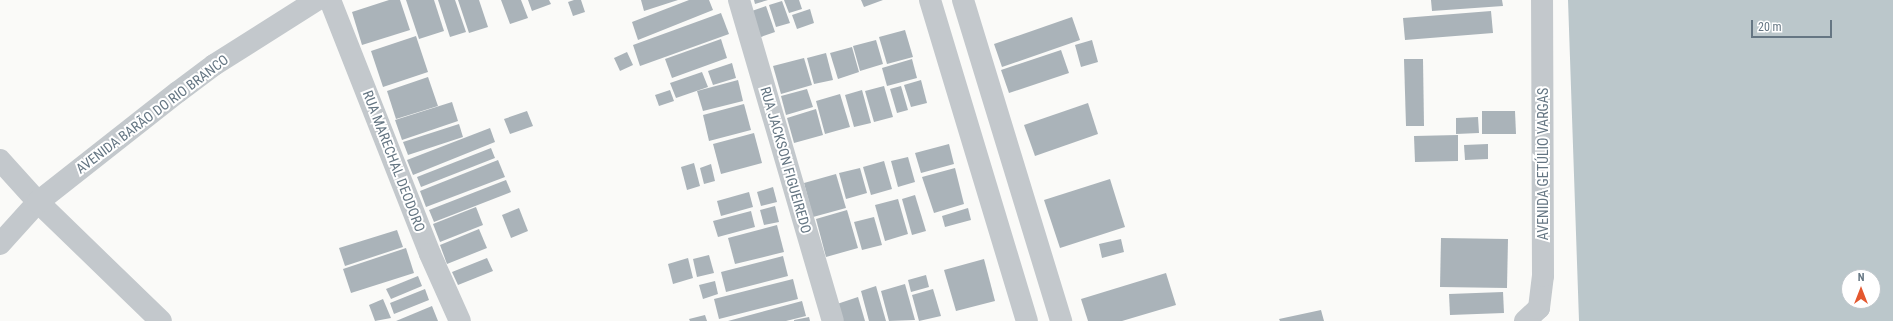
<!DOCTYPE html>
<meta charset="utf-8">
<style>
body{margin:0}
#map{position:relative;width:1893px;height:321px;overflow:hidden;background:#fafaf8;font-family:"Roboto Condensed",sans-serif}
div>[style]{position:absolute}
.water>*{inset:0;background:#bbc7cb}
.building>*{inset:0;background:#aab3b9}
.street>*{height:22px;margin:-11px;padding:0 11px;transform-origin:11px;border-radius:11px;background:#c3c8cc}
span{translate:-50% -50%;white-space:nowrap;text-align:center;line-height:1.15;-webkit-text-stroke:4px #fff;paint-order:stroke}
.street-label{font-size:14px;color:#657683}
.north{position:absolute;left:1841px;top:269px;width:40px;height:40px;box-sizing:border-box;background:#fff;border:1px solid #c1c8cd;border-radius:50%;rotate:0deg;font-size:11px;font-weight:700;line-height:16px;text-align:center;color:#657683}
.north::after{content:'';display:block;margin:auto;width:14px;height:18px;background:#e4572e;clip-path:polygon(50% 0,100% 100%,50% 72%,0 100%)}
.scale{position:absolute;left:1751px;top:20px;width:81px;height:18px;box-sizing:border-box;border:2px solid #657683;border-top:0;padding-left:5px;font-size:12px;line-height:14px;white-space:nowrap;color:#657683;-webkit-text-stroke:3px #fff;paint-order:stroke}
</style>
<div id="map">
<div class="water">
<div style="clip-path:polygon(evenodd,1568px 0,1893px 0,1893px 321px,1579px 321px,1568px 0,1849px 277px,1873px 277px,1873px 301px,1849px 301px,1849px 277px)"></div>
</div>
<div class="building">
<div style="clip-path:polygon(389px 0,400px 0,410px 30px,362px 45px,352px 12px)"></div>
<div style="clip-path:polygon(406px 0,434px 0,444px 31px,419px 39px)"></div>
<div style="clip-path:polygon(438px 0,455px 0,466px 32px,450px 37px)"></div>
<div style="clip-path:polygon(458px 0,479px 0,488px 27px,469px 33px)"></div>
<div style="clip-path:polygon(501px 0,521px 0,528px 18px,510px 24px)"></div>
<div style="clip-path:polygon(528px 0,549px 0,551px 4px,532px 11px)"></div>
<div style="clip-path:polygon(574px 0,581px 0,585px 12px,573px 16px,568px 2px)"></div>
<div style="clip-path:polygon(641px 0,678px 0,644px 11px)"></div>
<div style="clip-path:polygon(689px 0,709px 0,713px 10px,638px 40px,632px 22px)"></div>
<div style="clip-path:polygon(754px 0,768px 0,755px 4px)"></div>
<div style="clip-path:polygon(784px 0,799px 0,802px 9px,789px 13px)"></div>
<div style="clip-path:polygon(861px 0,883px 0,864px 7px)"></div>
<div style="clip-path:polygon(1431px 0,1502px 0,1503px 6px,1432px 11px)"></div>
<div style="clip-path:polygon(782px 1px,790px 23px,776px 27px,769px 5px)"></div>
<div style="clip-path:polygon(766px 6px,775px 32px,758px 38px,749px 12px)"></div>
<div style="clip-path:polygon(810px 9px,814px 23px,797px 29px,792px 15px)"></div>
<div style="clip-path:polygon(1491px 11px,1493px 33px,1405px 40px,1403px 18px)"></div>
<div style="clip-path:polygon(721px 13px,729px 34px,640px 66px,633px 45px)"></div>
<div style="clip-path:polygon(1072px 17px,1080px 40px,1002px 67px,994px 44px)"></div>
<div style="clip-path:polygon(905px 30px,913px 57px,887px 64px,879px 37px)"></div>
<div style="clip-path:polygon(416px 36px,428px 72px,383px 87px,371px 51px)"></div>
<div style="clip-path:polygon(721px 39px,727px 58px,672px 78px,665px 59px)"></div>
<div style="clip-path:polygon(876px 40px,883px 64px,860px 71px,853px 46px)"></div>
<div style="clip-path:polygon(1092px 40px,1098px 62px,1081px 67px,1075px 45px)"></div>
<div style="clip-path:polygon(852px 47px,859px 72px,838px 79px,830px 53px)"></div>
<div style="clip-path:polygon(1061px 50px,1069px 73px,1009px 93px,1001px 70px)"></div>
<div style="clip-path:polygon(627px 52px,633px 65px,620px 71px,614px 58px)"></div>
<div style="clip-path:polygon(826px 53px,833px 80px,814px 84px,807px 58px)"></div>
<div style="clip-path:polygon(804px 58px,812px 85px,781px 94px,773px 66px)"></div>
<div style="clip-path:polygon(912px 59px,917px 78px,887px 86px,882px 68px)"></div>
<div style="clip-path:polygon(1404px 59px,1423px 59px,1424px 126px,1406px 126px)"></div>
<div style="clip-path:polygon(732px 63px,736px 78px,713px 85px,708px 71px)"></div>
<div style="clip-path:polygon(702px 72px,708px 87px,676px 98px,670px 83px)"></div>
<div style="clip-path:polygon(428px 77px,438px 106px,396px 119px,387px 91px)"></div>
<div style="clip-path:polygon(738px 80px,743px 101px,703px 111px,697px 91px)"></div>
<div style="clip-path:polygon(921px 80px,927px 103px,911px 107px,904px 85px)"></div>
<div style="clip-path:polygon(884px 86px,893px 117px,874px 122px,865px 91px)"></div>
<div style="clip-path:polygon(901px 86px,908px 110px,897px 113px,890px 89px)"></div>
<div style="clip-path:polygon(807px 89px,813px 107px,786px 115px,781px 96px)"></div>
<div style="clip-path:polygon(670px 90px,674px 101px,659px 106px,655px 95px)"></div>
<div style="clip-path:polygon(862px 90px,871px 123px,854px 127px,845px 95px)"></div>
<div style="clip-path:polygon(840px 94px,850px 127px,825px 134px,816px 101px)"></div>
<div style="clip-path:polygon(452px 102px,458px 121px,402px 140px,395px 120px)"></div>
<div style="clip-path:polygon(1088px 103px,1098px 134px,1035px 156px,1024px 125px)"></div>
<div style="clip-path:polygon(744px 104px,751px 130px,709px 141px,703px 115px)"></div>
<div style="clip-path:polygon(816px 109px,823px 135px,794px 143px,787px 118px)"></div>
<div style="clip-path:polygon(527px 111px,533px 126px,510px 134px,504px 119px)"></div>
<div style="clip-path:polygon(1482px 111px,1515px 111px,1516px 134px,1482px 134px)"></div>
<div style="clip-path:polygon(1478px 117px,1479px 133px,1456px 134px,1456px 118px)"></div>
<div style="clip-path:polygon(459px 124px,463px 137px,408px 155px,403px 142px)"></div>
<div style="clip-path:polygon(490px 128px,495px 142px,413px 175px,407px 160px)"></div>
<div style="clip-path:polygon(754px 133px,762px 163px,721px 174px,713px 144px)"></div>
<div style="clip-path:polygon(1458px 135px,1458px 161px,1415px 162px,1414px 136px)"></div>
<div style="clip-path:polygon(949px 144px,954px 164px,921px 173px,915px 153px)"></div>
<div style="clip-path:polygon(1488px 144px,1488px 159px,1465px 160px,1464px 145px)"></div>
<div style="clip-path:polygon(491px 148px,495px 158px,421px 187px,417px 177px)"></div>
<div style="clip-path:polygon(908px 157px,915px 182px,898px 187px,891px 161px)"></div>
<div style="clip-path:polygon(498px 160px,505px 177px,426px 207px,420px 191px)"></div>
<div style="clip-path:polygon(884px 161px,892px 189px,871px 195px,863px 167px)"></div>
<div style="clip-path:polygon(694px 163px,700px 186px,687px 190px,681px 167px)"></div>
<div style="clip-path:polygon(711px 164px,715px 181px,704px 184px,700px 168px)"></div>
<div style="clip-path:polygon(860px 168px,867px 193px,846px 199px,839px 173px)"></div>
<div style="clip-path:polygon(955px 168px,964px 204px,934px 213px,922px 177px)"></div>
<div style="clip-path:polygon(836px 174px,846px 208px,813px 217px,804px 183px)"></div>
<div style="clip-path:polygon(1110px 179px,1125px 227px,1060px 248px,1044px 200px)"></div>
<div style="clip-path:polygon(506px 180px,511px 192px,434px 222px,429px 210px)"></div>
<div style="clip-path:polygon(773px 187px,777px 202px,761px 206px,757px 192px)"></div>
<div style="clip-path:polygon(749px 192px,753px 207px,721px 216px,717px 201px)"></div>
<div style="clip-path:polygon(915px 195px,926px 231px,912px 235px,902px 199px)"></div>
<div style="clip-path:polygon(898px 199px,908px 234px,885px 241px,875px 205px)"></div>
<div style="clip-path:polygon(775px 206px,779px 222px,764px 225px,760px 210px)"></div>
<div style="clip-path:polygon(476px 207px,483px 225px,440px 242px,433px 224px)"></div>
<div style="clip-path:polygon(519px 208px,528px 231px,511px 238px,502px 215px)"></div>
<div style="clip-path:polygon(968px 208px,971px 220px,945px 227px,942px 216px)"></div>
<div style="clip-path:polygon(847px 210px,858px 248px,826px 257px,816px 219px)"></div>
<div style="clip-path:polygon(751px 211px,755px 227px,718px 237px,713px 221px)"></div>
<div style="clip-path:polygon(874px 217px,882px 245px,862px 250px,854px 222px)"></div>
<div style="clip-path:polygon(777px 225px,784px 252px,735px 264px,728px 238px)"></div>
<div style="clip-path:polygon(479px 229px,487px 248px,447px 264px,440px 245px)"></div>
<div style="clip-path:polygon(397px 230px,403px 247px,345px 266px,339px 248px)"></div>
<div style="clip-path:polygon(1441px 238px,1508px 239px,1507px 288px,1440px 287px)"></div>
<div style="clip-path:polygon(1121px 239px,1124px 252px,1102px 258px,1099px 244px)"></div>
<div style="clip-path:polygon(406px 248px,414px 273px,351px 293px,343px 269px)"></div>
<div style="clip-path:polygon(709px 255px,714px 273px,697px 277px,693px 259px)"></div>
<div style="clip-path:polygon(783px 256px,788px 276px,726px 292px,721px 272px)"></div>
<div style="clip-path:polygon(487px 258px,493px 271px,458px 285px,452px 272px)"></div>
<div style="clip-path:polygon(688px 258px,693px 278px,673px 284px,668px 264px)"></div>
<div style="clip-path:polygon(984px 259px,995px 301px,956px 311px,944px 270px)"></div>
<div style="clip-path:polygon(1166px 273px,1176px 305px,1122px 321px,1088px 321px,1081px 299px)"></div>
<div style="clip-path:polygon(926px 275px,929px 287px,911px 292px,908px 280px)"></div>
<div style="clip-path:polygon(418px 276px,422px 286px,391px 299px,386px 289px)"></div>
<div style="clip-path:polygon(793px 279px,798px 299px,719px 319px,714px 299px)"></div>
<div style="clip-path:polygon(715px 281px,718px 294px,703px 299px,699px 285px)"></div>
<div style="clip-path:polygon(905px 284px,915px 320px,889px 321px,881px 291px)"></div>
<div style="clip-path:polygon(876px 286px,886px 321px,869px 321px,861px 291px)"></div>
<div style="clip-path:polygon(425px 289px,429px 300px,394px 314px,390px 303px)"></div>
<div style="clip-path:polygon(933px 289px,941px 316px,919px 321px,912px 295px)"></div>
<div style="clip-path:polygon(1503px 292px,1504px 313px,1450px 315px,1449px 294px)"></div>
<div style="clip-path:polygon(858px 297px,865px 321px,842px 321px,837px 304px)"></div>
<div style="clip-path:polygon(383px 299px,391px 318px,375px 321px,369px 305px)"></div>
<div style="clip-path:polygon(802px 301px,806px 316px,786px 321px,728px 321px)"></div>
<div style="clip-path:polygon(432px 306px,438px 321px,396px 321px)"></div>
<div style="clip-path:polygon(1321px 310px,1324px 321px,1280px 321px,1279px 319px)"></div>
<div style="clip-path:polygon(705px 315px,707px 321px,690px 321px,689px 319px)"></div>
<div style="clip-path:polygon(809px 317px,810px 321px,794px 321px,794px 320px)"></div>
</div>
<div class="street">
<div style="left:330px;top:0;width:273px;rotate:68.5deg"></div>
<div style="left:430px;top:254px;width:73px;rotate:65.9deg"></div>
<div style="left:739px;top:0;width:334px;rotate:73.7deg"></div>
<div style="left:930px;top:0;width:335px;rotate:73.2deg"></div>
<div style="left:963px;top:0;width:336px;rotate:73deg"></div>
<div style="left:0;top:160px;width:57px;rotate:47.9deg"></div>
<div style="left:38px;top:202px;width:171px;rotate:44.1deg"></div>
<div style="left:0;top:244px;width:57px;rotate:-47.9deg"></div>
<div style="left:38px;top:202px;width:178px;rotate:-38.2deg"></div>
<div style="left:178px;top:92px;width:45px;rotate:-36.9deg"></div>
<div style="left:214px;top:65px;width:122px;rotate:-32.3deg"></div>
<div style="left:1525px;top:321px;width:19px;rotate:-43deg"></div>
<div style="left:1539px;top:308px;width:32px;rotate:-83deg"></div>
<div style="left:1543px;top:276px;width:276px;rotate:-90.2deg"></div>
</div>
<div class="street-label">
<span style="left:152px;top:114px;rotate:-37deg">AVENIDA BARÃO DO RIO BRANCO</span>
<span style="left:786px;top:160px;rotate:74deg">RUA JACKSON FIGUEIREDO</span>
<span style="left:394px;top:161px;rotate:69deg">RUA MARECHAL DEODORO</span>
<span style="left:1543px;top:164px;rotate:-90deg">AVENIDA GETÚLIO VARGAS</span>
</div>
<div class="north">N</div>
<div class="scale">20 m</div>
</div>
